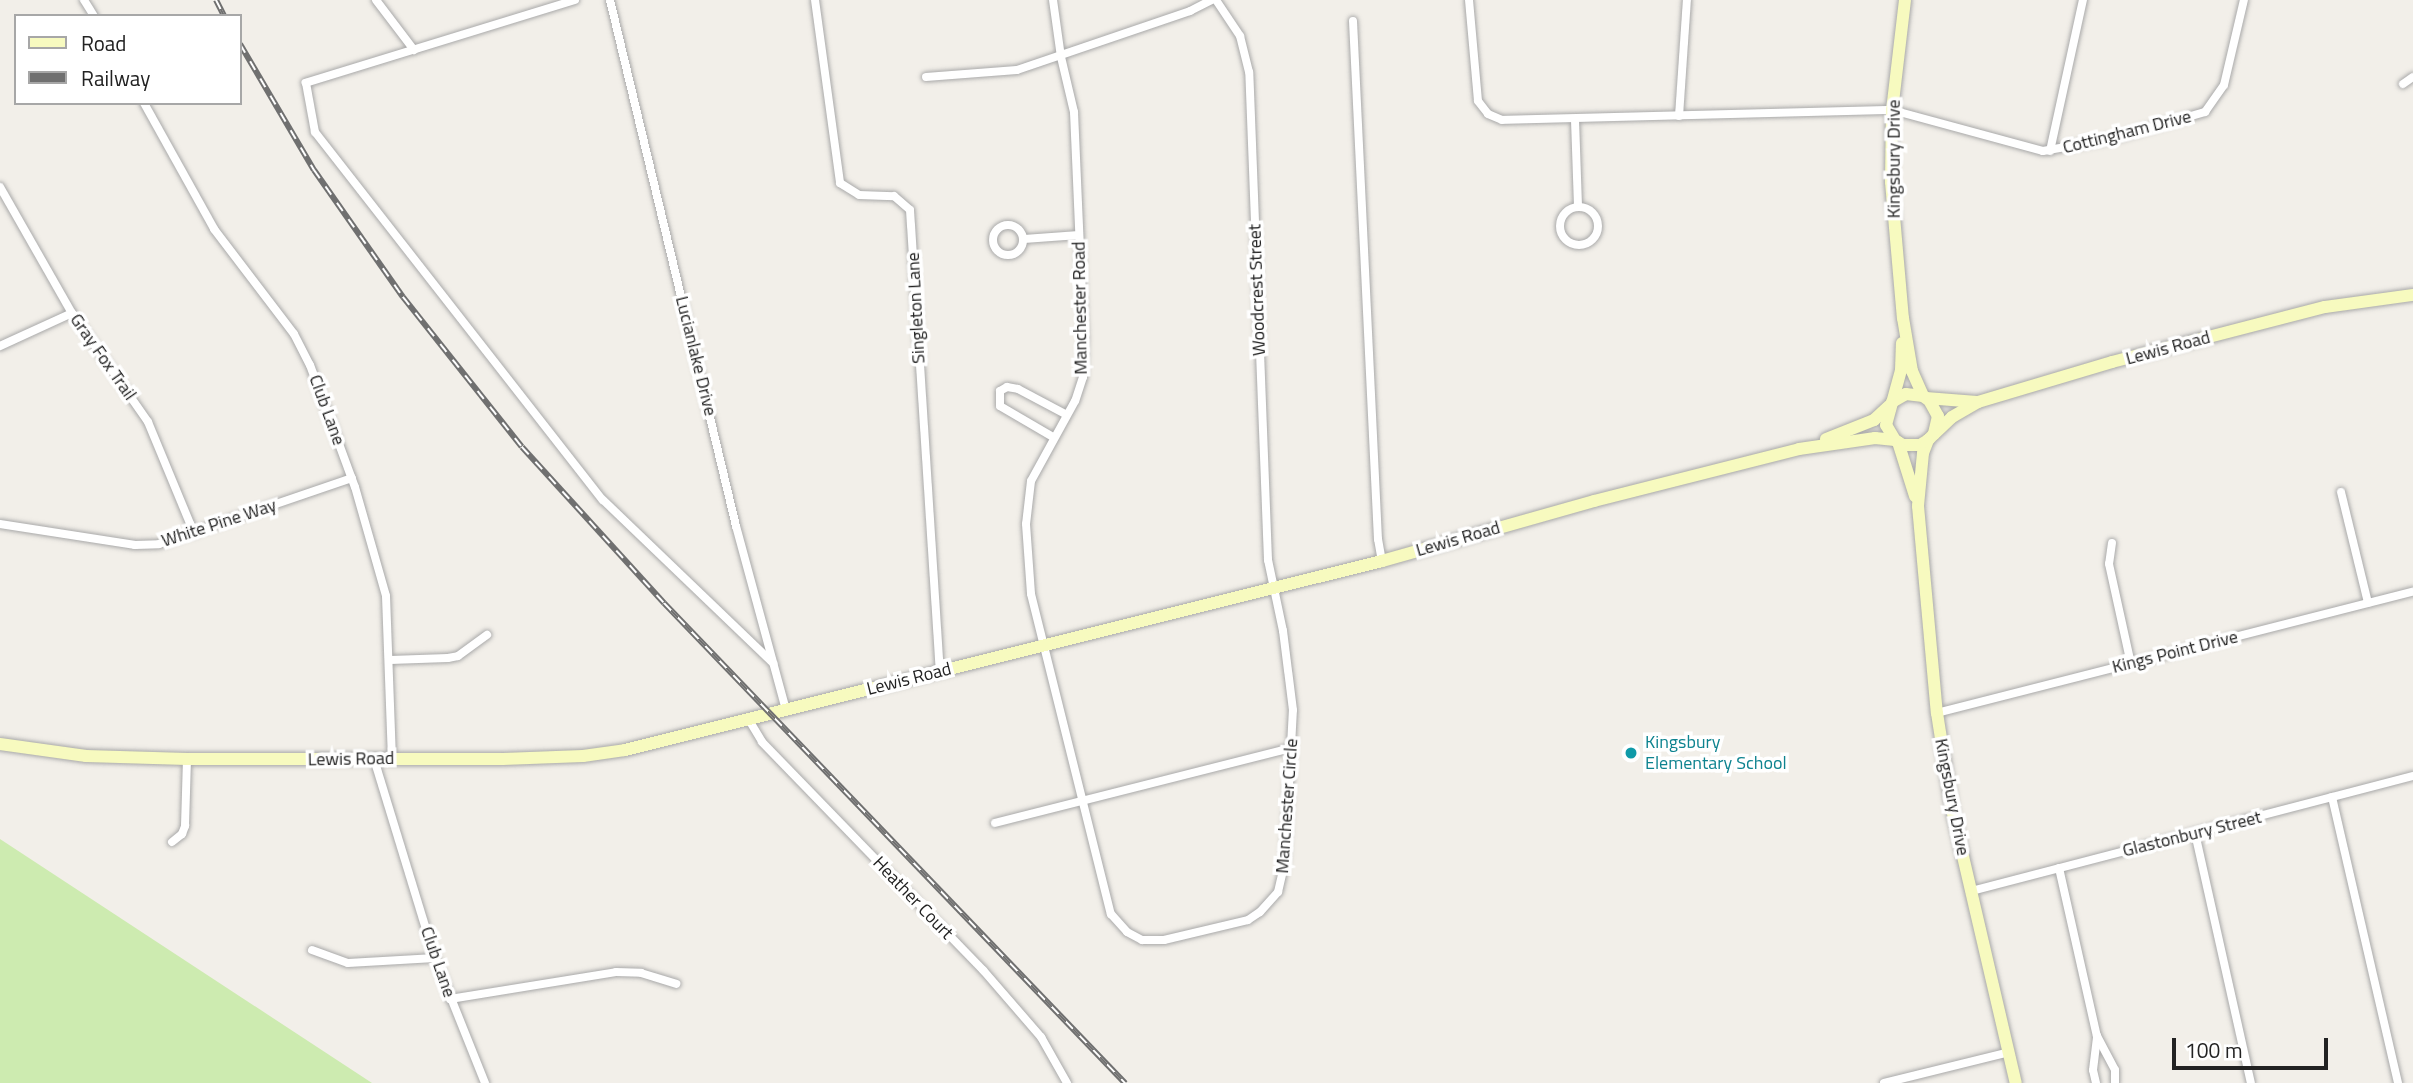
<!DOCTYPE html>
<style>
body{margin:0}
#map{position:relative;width:2413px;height:1083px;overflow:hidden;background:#f2efe9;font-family:"Titillium Web",sans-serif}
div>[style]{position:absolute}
.grass>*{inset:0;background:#cdebb0}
.roads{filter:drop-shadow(0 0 2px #a9a9a9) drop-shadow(0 0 2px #a9a9a9)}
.street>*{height:8px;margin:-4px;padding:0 4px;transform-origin:4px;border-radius:4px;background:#fff}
.street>.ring{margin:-4px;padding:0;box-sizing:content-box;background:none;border:8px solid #fff;border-radius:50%}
.secondary>*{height:12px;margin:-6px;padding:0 6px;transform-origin:6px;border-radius:6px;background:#f7fabf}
.rail>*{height:6px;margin-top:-3px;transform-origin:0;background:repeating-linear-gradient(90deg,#fff 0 10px,#707070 0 20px);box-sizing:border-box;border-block:2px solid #707070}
.dots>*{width:19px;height:19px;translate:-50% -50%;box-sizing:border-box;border:4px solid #fff;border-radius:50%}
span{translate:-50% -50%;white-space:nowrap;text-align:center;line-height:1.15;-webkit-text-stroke:7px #fff;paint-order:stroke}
.street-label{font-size:18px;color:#222}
.culture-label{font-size:18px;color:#0d838f}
.left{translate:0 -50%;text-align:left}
.legend{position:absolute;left:14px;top:14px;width:228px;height:91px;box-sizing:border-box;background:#fff;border:2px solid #a7a7a7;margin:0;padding:9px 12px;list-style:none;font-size:21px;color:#222}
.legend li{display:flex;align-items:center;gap:14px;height:35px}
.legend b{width:35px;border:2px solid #a7a7a7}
.scale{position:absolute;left:2172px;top:1038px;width:156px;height:32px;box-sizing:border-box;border:4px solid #222;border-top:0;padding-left:9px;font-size:21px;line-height:24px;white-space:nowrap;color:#222;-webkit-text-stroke:5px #fff;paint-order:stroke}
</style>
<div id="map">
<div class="grass">
<div style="clip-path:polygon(0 839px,372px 1083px,0 1083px)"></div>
</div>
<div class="roads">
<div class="street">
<div style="left:84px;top:0;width:19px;rotate:58deg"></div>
<div style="left:376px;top:0;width:63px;rotate:52.8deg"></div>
<div style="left:575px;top:0;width:282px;rotate:162.9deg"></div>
<div style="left:306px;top:83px;width:50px;rotate:79.6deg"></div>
<div style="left:315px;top:132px;width:467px;rotate:52deg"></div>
<div style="left:603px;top:500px;width:236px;rotate:43.8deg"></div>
<div style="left:610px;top:0;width:541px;rotate:76.53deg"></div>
<div style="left:736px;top:526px;width:191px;rotate:74.8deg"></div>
<div style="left:815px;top:0;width:185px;rotate:82.2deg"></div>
<div style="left:840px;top:183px;width:22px;rotate:32deg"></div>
<div style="left:859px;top:195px;width:35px;rotate:2deg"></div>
<div style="left:894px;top:196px;width:21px;rotate:41deg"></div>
<div style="left:910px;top:210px;width:462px;rotate:86.3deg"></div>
<div style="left:1053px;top:0;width:58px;rotate:82deg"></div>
<div style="left:1061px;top:57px;width:57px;rotate:76.7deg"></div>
<div style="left:1074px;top:112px;width:225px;rotate:87.5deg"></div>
<div style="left:1084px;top:337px;width:40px;rotate:91.4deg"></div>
<div style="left:1083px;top:377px;width:25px;rotate:108deg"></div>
<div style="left:1075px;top:401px;width:91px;rotate:118.8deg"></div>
<div style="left:1031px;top:481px;width:43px;rotate:96.6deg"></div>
<div style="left:1026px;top:524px;width:70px;rotate:85.9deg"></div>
<div style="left:1031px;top:594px;width:330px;rotate:76deg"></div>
<div style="left:1111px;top:914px;width:24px;rotate:48deg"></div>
<div style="left:1127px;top:932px;width:17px;rotate:28deg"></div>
<div style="left:1142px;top:940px;width:22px"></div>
<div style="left:1164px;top:940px;width:86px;rotate:-13.4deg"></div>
<div style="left:1248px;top:920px;width:14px;rotate:-34deg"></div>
<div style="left:1260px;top:912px;width:27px;rotate:-48deg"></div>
<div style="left:1278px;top:892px;width:32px;rotate:-77deg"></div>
<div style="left:1285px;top:861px;width:151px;rotate:-87deg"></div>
<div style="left:1293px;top:710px;width:80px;rotate:-97.2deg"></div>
<div style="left:1283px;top:631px;width:73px;rotate:-101.9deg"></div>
<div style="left:1268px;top:560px;width:488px;rotate:-92.2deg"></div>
<div style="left:1249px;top:72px;width:37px;rotate:-104deg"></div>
<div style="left:1240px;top:36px;width:43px;rotate:-123.7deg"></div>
<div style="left:1469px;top:0;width:101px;rotate:84.9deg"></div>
<div style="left:1478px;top:101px;width:16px;rotate:52deg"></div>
<div style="left:1488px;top:114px;width:15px;rotate:23deg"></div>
<div style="left:1502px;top:120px;width:390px;rotate:-1.5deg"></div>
<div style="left:1892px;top:110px;width:156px;rotate:15.2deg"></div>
<div style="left:2043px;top:151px;width:73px;rotate:-10.2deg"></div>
<div style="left:2115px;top:138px;width:94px;rotate:-16.1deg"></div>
<div style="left:2205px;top:112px;width:33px;rotate:-55deg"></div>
<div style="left:2224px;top:85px;width:87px;rotate:-76.8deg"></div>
<div style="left:1353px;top:21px;width:519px;rotate:87.24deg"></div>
<div style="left:1378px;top:539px;width:22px;rotate:80deg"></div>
<div style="left:926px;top:77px;width:91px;rotate:-4.4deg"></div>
<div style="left:1017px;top:70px;width:183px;rotate:-18.8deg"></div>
<div style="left:1190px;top:11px;width:25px;rotate:-27deg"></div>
<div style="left:2403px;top:84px;width:12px;rotate:-35deg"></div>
<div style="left:144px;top:103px;width:144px;rotate:60.9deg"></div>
<div style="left:214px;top:229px;width:132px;rotate:52.7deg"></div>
<div style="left:294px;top:334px;width:35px;rotate:63deg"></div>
<div style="left:310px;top:365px;width:130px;rotate:69.8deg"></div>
<div style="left:355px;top:487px;width:113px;rotate:74.1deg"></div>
<div style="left:386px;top:596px;width:162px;rotate:87.9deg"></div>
<div style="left:1679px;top:116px;width:116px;rotate:-86.1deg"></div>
<div style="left:1575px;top:120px;width:86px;rotate:88deg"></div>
<div style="left:2050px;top:151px;width:155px;rotate:-77.7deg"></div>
<div style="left:0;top:187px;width:145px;rotate:60.3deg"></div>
<div style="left:72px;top:313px;width:133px;rotate:55.1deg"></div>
<div style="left:148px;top:422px;width:120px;rotate:67.5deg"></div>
<div class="ring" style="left:1560px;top:207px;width:30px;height:30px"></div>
<div class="ring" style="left:993px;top:225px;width:22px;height:22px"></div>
<div style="left:1024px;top:239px;width:55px;rotate:-4.2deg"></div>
<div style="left:0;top:346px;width:79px;rotate:-24.6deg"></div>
<div style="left:1053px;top:437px;width:61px;rotate:-149.7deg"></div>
<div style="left:1000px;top:406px;width:15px;rotate:-90deg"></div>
<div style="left:1000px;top:391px;width:8px;rotate:-30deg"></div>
<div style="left:1007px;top:387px;width:11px;rotate:10deg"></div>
<div style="left:1018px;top:389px;width:55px;rotate:28deg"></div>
<div style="left:2341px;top:492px;width:114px;rotate:76.3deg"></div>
<div style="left:0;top:524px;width:137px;rotate:8.8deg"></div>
<div style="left:135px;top:545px;width:24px;rotate:-2deg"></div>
<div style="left:159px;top:544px;width:204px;rotate:-18.9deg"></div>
<div style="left:2112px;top:543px;width:21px;rotate:98deg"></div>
<div style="left:2109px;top:564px;width:102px;rotate:77.6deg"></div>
<div style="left:390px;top:660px;width:58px;rotate:-2deg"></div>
<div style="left:448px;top:658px;width:10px;rotate:-11deg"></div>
<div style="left:458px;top:656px;width:36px;rotate:-36deg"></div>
<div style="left:1937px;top:713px;width:491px;rotate:-14.3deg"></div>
<div style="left:749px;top:720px;width:26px;rotate:59deg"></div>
<div style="left:762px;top:742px;width:318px;rotate:45.9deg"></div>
<div style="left:983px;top:970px;width:89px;rotate:49.1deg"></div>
<div style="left:1041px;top:1037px;width:53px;rotate:60.5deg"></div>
<div style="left:374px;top:759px;width:208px;rotate:73deg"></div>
<div style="left:435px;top:958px;width:135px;rotate:68.2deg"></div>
<div style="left:2332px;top:797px;width:294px;rotate:77deg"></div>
<div style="left:995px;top:823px;width:305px;rotate:-14.2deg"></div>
<div style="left:2195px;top:833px;width:256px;rotate:77.4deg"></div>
<div style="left:172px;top:842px;width:13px;rotate:-39deg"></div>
<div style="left:182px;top:834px;width:9px;rotate:-69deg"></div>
<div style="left:185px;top:826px;width:67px;rotate:-88.3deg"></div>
<div style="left:2059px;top:868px;width:172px;rotate:77.3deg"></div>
<div style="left:2097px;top:1036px;width:38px;rotate:62deg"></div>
<div style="left:2115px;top:1070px;width:13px;rotate:90deg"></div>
<div style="left:1971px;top:891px;width:457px;rotate:-14.6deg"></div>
<div style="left:312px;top:950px;width:38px;rotate:20deg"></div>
<div style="left:348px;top:963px;width:87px;rotate:-3.3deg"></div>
<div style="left:450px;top:999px;width:168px;rotate:-9.2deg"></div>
<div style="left:616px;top:972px;width:25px;rotate:2deg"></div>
<div style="left:641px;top:973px;width:37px;rotate:17deg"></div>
<div style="left:1884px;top:1083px;width:129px;rotate:-13.9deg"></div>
<div style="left:2096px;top:1083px;width:13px;rotate:-103deg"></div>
<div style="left:2093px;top:1070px;width:34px;rotate:-83deg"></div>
</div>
<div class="secondary">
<div style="left:1905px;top:0;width:111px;rotate:96.7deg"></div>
<div style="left:1892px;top:110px;width:72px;rotate:90.8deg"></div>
<div style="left:1891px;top:182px;width:137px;rotate:85deg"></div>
<div style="left:1903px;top:318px;width:54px;rotate:80.4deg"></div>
<div style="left:1912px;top:371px;width:27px;rotate:66deg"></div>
<div style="left:1926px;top:398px;width:51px;rotate:4.5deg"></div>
<div style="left:1892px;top:402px;width:16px;rotate:-30deg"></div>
<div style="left:1906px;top:394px;width:17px;rotate:7deg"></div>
<div style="left:1923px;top:396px;width:7px;rotate:34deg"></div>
<div style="left:1929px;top:400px;width:18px;rotate:61deg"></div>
<div style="left:1938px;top:416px;width:18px;rotate:103deg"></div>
<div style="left:1934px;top:434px;width:8px;rotate:135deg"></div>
<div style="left:1928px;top:440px;width:9px;rotate:148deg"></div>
<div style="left:1920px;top:445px;width:17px;rotate:180deg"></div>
<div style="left:1903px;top:445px;width:9px;rotate:-148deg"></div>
<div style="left:1895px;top:440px;width:17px;rotate:-121deg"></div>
<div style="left:1886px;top:425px;width:57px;rotate:-74.7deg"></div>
<div style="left:1901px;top:370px;width:27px;rotate:-88deg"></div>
<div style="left:1934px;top:434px;width:25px;rotate:-43deg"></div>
<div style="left:1952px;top:417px;width:30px;rotate:-30deg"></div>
<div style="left:1978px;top:402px;width:140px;rotate:-16.6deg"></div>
<div style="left:2112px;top:362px;width:220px;rotate:-14.5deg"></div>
<div style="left:2325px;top:307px;width:89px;rotate:-7.8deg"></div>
<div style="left:1826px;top:439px;width:52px;rotate:-21.6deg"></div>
<div style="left:1874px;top:420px;width:21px;rotate:-43deg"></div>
<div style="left:1928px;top:440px;width:14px;rotate:111deg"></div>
<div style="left:1923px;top:453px;width:53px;rotate:95.4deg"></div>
<div style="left:1918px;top:506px;width:208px;rotate:84.8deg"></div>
<div style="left:1937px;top:713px;width:97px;rotate:81.1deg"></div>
<div style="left:1952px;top:809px;width:281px;rotate:76.9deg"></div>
<div style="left:1898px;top:442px;width:57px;rotate:72.5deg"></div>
<div style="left:0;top:744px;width:87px;rotate:7.9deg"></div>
<div style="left:86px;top:756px;width:101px;rotate:1.7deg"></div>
<div style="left:187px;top:759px;width:315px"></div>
<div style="left:502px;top:759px;width:81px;rotate:-2.1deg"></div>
<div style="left:583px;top:756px;width:42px;rotate:-8.1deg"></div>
<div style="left:625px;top:750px;width:780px;rotate:-14.02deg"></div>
<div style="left:1382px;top:561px;width:220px;rotate:-15.8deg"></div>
<div style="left:1594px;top:501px;width:211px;rotate:-14.2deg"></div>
<div style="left:1799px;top:449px;width:77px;rotate:-8.2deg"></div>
<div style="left:1875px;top:438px;width:20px;rotate:6deg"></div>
</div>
</div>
<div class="rail">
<div style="left:216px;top:0;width:18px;rotate:63deg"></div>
<div style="left:240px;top:44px;width:146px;rotate:59.6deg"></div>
<div style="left:314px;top:170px;width:155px;rotate:55deg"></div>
<div style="left:403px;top:297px;width:191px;rotate:51.6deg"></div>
<div style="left:522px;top:447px;width:211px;rotate:47.7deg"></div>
<div style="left:664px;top:603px;width:666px;rotate:46.16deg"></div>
</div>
<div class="dots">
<div style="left:1631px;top:753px;background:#0f9aa8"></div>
</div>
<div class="street-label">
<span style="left:2127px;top:132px;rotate:-14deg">Cottingham Drive</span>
<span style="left:1894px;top:159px;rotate:-90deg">Kingsbury Drive</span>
<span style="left:1257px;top:290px;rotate:-92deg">Woodcrest Street</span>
<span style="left:916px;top:308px;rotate:-93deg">Singleton Lane</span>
<span style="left:1080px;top:308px;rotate:-91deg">Manchester Road</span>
<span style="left:2168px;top:348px;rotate:-15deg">Lewis Road</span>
<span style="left:696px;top:356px;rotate:76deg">Lucianlake Drive</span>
<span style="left:103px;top:357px;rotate:55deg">Gray Fox Trail</span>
<span style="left:327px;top:410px;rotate:70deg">Club Lane</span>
<span style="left:219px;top:523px;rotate:-18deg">White Pine Way</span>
<span style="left:1458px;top:539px;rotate:-16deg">Lewis Road</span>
<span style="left:2175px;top:652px;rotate:-14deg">Kings Point Drive</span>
<span style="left:909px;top:679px;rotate:-14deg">Lewis Road</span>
<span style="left:351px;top:759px;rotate:-1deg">Lewis Road</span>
<span style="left:1952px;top:797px;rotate:79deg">Kingsbury Drive</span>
<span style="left:1287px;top:806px;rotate:-86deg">Manchester Circle</span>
<span style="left:2192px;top:834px;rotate:-14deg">Glastonbury Street</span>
<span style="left:913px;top:898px;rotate:46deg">Heather Court</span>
<span style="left:438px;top:962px;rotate:71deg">Club Lane</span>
</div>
<div class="culture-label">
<span class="left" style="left:1645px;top:753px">Kingsbury<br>Elementary School</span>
</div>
<ul class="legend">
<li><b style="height:9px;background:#f7fabf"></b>Road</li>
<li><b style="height:9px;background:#707070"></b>Railway</li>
</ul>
<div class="scale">100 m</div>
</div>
